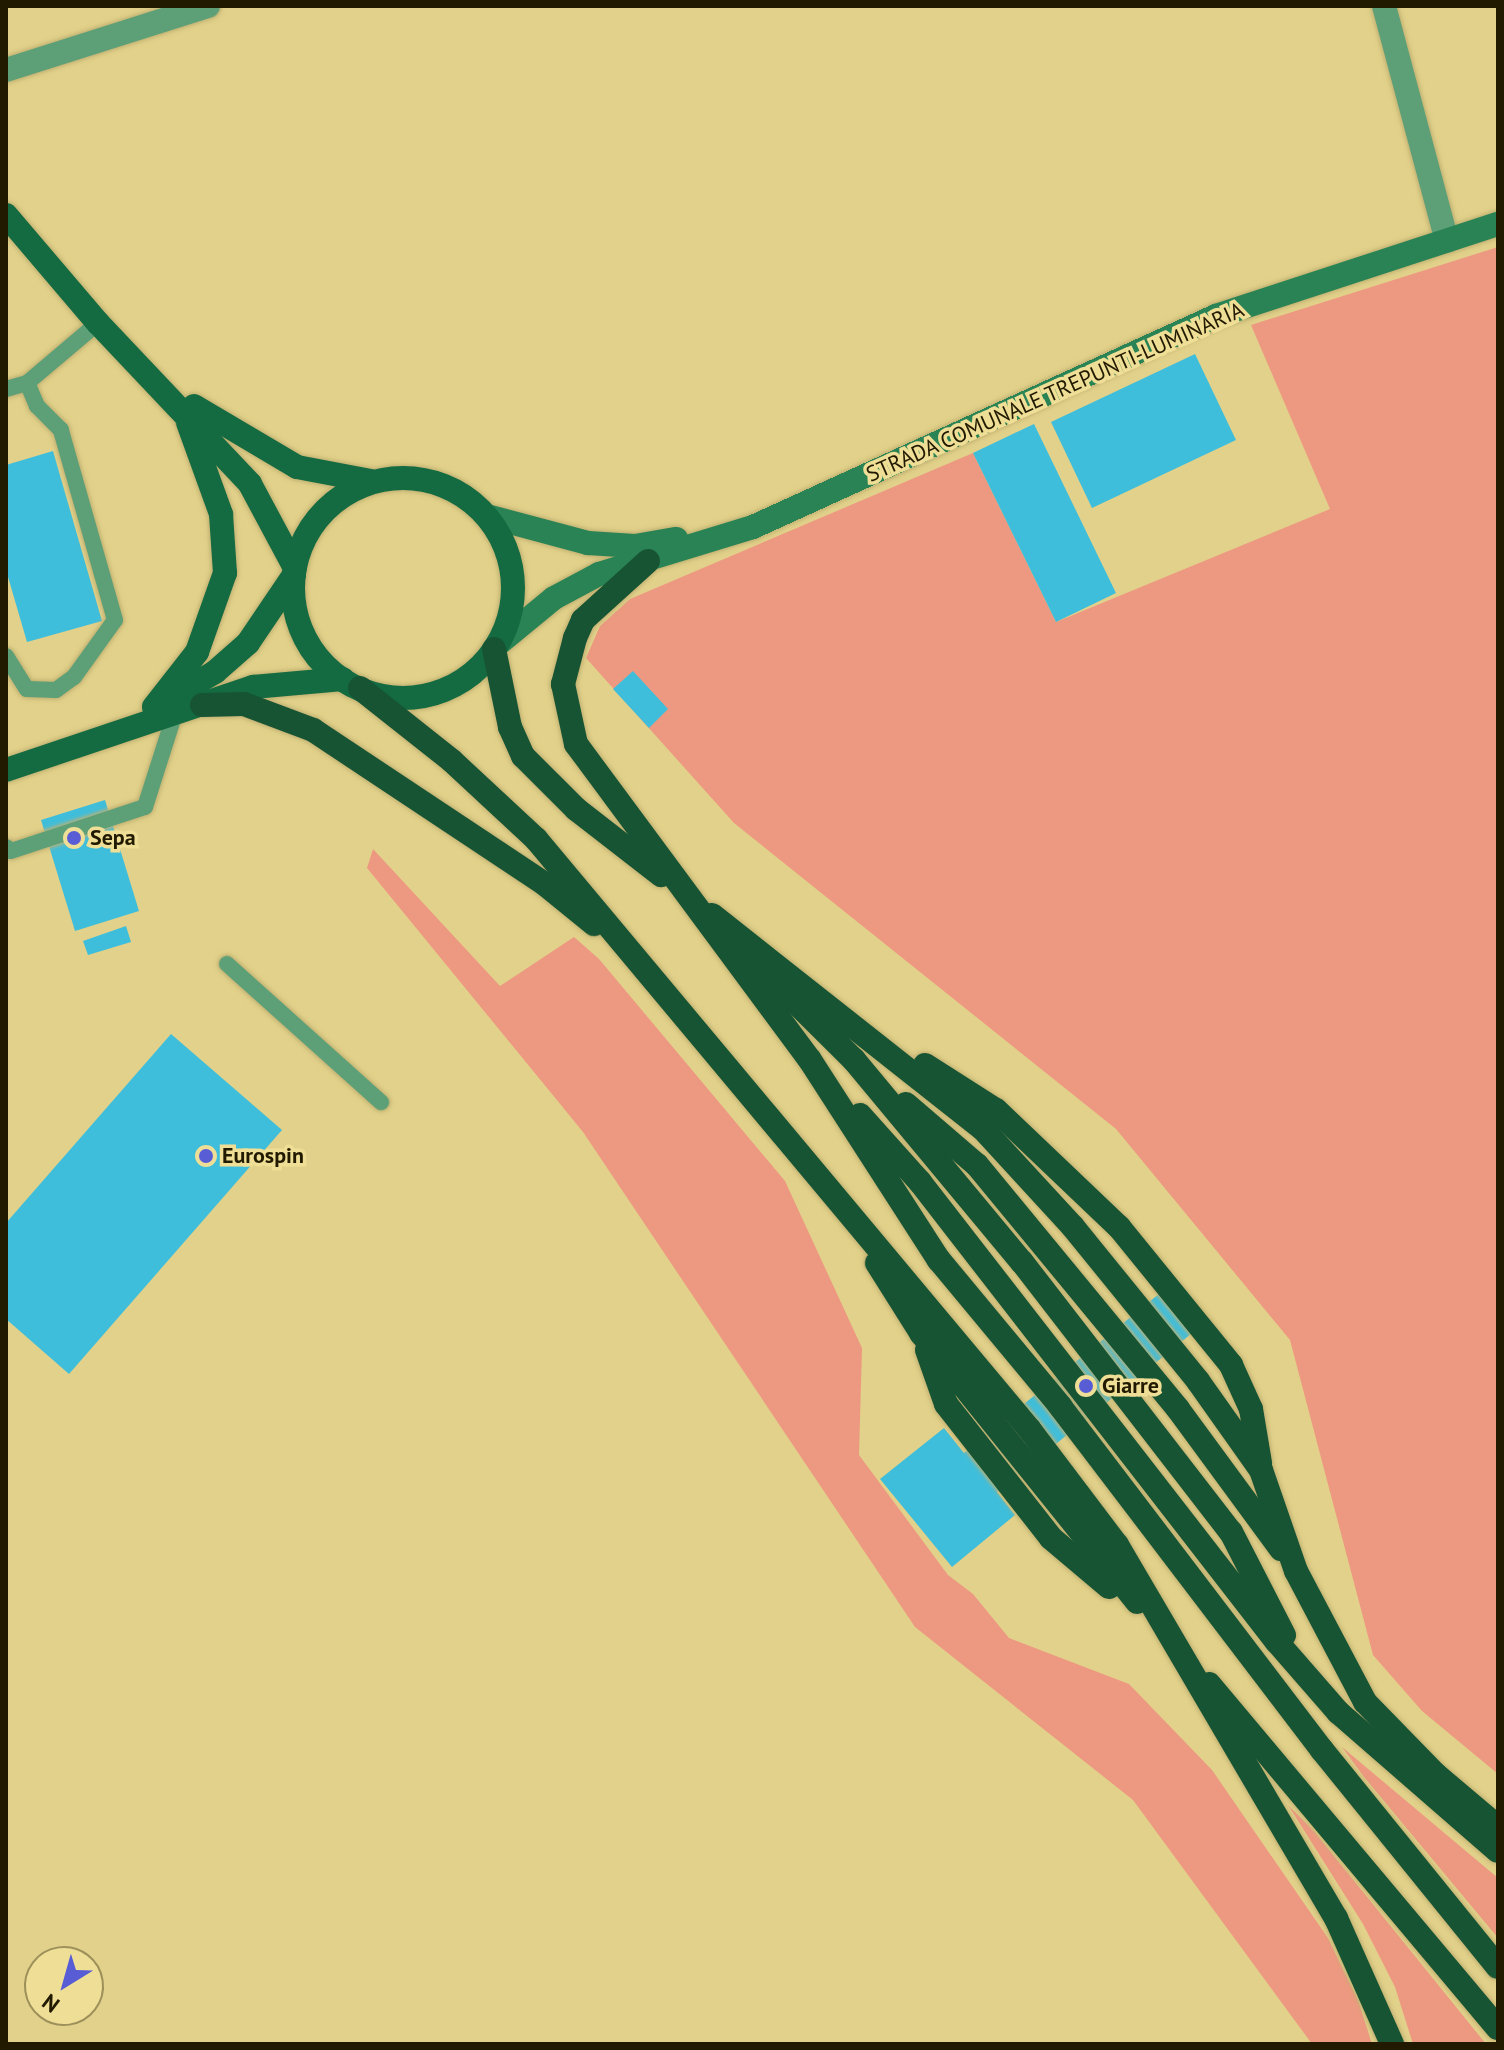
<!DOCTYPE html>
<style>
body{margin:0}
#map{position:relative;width:1504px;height:2050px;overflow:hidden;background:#e2d18a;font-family:"PT Sans",sans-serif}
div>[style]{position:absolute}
.green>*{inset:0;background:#ed9981}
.building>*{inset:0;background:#3fbedb}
.roads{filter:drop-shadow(0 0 2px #bfb071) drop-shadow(0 0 2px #bfb071)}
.lane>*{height:16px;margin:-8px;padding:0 8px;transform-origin:8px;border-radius:8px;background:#5da078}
.street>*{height:24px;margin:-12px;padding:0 12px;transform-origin:12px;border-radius:12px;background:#5da078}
.secondary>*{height:24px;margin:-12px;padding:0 12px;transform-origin:12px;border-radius:12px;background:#2a8355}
.primary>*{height:24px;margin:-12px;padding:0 12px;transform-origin:12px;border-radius:12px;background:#146b41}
.primary>.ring{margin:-12px;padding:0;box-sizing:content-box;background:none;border:24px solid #146b41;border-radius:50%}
.highway>*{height:24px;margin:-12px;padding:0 12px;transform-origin:12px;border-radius:12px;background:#175434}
.dots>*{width:22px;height:22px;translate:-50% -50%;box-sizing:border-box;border:4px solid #efde96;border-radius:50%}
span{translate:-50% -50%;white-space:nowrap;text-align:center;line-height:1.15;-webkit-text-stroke:7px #efde96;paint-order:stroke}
.street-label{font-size:22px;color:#211a00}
.poi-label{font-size:22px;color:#211a00;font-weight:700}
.left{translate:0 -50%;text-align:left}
.frame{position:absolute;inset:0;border:8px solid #211a00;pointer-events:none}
.north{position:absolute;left:24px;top:1946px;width:80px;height:80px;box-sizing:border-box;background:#efde96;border:2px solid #9d905a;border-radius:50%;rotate:217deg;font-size:22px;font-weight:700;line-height:32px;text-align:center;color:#211a00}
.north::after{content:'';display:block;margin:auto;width:28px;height:36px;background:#585dd5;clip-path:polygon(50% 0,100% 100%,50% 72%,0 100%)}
</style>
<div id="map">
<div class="green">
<div style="clip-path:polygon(1498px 247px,1498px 1774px,1422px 1711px,1373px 1655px,1290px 1340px,1116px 1129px,734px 823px,586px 658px,600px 626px,630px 599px,973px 453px,1056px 622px,1330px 509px,1251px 325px)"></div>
<div style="clip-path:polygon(373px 849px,500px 986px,574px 937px,599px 959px,785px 1181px,862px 1348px,859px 1455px,948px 1575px,973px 1594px,1009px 1638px,1129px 1684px,1212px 1770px,1328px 1938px,1358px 2000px,1372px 2044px,1312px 2044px,1133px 1800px,915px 1627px,583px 1132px,367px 868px)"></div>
<div style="clip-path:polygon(1342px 1747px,1498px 1878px,1498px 1938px,1364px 1777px)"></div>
<div style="clip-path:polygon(1288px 1805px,1313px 1830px,1486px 2044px,1413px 2044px,1395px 1987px,1363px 1924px)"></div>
</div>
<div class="building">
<div style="clip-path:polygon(1195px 354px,1236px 440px,1092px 508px,1051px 422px)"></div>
<div style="clip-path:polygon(1034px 424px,1116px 593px,1056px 622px,973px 453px)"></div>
<div style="clip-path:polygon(53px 451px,102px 621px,27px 642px,6px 570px,6px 465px)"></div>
<div style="clip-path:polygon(633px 671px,668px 709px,649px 728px,613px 689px)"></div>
<div style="clip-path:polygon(105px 800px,139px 911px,75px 931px,41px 820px)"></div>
<div style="clip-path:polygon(126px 926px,131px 942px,88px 955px,83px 941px)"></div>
<div style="clip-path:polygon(171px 1034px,282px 1130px,69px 1374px,6px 1319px,6px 1223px)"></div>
<div style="clip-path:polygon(1176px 1280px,1208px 1320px,997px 1492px,1015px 1515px,952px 1567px,880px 1479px,944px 1428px,964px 1453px)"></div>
</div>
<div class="roads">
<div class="lane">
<div style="left:6px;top:389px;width:22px;rotate:-16deg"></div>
<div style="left:27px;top:383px;width:93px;rotate:-40.2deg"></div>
<div style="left:6px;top:656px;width:39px;rotate:58deg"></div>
<div style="left:27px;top:689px;width:29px;rotate:2deg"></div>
<div style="left:56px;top:690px;width:22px;rotate:-36deg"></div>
<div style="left:74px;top:677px;width:70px;rotate:-54.3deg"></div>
<div style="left:115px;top:620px;width:198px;rotate:-105.9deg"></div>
<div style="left:61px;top:430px;width:34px;rotate:-135deg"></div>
<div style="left:37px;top:406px;width:25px;rotate:-113deg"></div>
<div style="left:6px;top:847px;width:6px;rotate:39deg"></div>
<div style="left:11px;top:851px;width:141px;rotate:-18.2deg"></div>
<div style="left:145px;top:807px;width:96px;rotate:-72.3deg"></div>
<div style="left:227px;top:964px;width:207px;rotate:41.9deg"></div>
</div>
<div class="street">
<div style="left:1384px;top:6px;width:243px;rotate:75deg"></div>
<div style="left:6px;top:70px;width:212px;rotate:-17.6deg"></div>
</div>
<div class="secondary">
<div style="left:487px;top:516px;width:105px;rotate:15deg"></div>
<div style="left:588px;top:543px;width:47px;rotate:3.7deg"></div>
<div style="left:635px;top:546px;width:42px;rotate:-9.7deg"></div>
<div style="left:498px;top:644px;width:72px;rotate:-39.4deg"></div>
<div style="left:554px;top:598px;width:51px;rotate:-28.1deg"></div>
<div style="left:599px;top:574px;width:161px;rotate:-17deg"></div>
<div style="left:753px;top:527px;width:509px;rotate:-24.5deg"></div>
<div style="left:1216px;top:316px;width:297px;rotate:-18.1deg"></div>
</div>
<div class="primary">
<div style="left:6px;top:215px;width:142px;rotate:49.6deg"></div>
<div style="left:98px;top:323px;width:221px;rotate:46.6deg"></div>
<div style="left:250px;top:484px;width:95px;rotate:61.8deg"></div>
<div style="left:194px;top:406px;width:120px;rotate:30.6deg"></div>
<div style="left:297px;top:467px;width:75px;rotate:10.7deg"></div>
<div class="ring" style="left:293px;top:478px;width:196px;height:196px"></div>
<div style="left:166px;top:701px;width:57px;rotate:-30.6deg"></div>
<div style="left:215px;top:672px;width:44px;rotate:-41.3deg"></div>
<div style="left:248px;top:643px;width:82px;rotate:-55.9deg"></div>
<div style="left:154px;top:707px;width:70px;rotate:-52deg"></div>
<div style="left:197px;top:652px;width:84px;rotate:-70.5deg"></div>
<div style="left:225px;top:573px;width:59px;rotate:-93.9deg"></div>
<div style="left:221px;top:514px;width:97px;rotate:-109.9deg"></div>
<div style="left:6px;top:770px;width:261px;rotate:-18.6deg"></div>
<div style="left:253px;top:687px;width:90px;rotate:-5.1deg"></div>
</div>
<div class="highway">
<div style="left:648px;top:561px;width:88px;rotate:137.8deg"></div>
<div style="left:583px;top:620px;width:20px;rotate:114deg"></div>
<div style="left:575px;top:638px;width:48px;rotate:104.6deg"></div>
<div style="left:563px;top:684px;width:61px;rotate:77.8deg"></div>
<div style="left:576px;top:744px;width:393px;rotate:53.5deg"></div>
<div style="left:810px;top:1060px;width:238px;rotate:57.2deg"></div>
<div style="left:939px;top:1260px;width:190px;rotate:50.3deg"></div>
<div style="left:1060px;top:1406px;width:432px;rotate:52.7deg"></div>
<div style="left:1322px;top:1750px;width:279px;rotate:51deg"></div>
<div style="left:494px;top:649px;width:80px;rotate:78.4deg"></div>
<div style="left:510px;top:727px;width:32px;rotate:66deg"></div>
<div style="left:523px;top:756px;width:75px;rotate:45deg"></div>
<div style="left:576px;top:809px;width:108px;rotate:37.8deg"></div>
<div style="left:360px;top:688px;width:117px;rotate:38.4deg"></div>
<div style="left:452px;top:761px;width:115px;rotate:42.9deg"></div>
<div style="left:536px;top:839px;width:770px;rotate:50.11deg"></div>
<div style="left:1030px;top:1430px;width:144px;rotate:52.9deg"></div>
<div style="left:1117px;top:1545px;width:433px;rotate:59.6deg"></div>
<div style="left:1336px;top:1918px;width:138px;rotate:66deg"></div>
<div style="left:202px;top:705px;width:42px;rotate:-1.4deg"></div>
<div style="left:244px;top:704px;width:74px;rotate:20.6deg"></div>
<div style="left:313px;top:730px;width:280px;rotate:33.6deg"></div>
<div style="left:546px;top:885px;width:62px;rotate:39.1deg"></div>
<div style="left:712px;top:915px;width:345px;rotate:38.3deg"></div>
<div style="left:983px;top:1129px;width:133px;rotate:47.4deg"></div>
<div style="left:1073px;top:1227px;width:198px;rotate:50.9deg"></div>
<div style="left:1198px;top:1381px;width:109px;rotate:54.7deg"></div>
<div style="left:1261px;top:1470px;width:107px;rotate:70.9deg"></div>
<div style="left:1296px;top:1571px;width:148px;rotate:62.2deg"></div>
<div style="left:1365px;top:1702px;width:100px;rotate:45.8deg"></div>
<div style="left:1435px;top:1774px;width:82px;rotate:40.1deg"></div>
<div style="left:761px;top:968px;width:131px;rotate:44.7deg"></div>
<div style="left:854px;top:1060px;width:263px;rotate:50.3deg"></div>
<div style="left:1022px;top:1262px;width:341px;rotate:52.3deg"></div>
<div style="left:1231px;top:1532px;width:116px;rotate:62.8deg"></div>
<div style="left:925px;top:1065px;width:84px;rotate:32.4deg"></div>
<div style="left:996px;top:1110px;width:170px;rotate:43.6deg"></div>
<div style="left:1119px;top:1227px;width:178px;rotate:50.9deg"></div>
<div style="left:1231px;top:1365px;width:48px;rotate:65.6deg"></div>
<div style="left:1251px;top:1409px;width:55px;rotate:80.5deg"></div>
<div style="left:906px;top:1104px;width:94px;rotate:40.7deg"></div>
<div style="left:977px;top:1165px;width:316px;rotate:50.5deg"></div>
<div style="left:1178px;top:1409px;width:174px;rotate:53.7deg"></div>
<div style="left:860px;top:1115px;width:90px;rotate:48.2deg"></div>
<div style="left:920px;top:1182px;width:582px;rotate:52.19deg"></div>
<div style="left:1277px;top:1642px;width:93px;rotate:48.9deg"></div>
<div style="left:1338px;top:1712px;width:212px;rotate:41deg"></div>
<div style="left:877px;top:1263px;width:83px;rotate:57.8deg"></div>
<div style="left:921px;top:1333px;width:345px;rotate:51.2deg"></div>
<div style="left:927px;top:1350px;width:57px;rotate:70.6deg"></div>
<div style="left:946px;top:1404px;width:170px;rotate:51.9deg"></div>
<div style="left:1051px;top:1538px;width:76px;rotate:40.2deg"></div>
<div style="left:1209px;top:1684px;width:449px;rotate:50deg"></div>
</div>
</div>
<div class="dots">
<div style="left:74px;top:838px;background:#585dd5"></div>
<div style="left:206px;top:1156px;background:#585dd5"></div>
<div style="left:1086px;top:1386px;background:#585dd5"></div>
</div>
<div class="street-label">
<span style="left:1055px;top:392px;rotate:-24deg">STRADA COMUNALE TREPUNTI-LUMINARIA</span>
</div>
<div class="poi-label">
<span class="left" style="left:90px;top:838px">Sepa</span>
<span class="left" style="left:222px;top:1156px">Eurospin</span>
<span class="left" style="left:1102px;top:1386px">Giarre</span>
</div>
<div class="frame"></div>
<div class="north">N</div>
</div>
